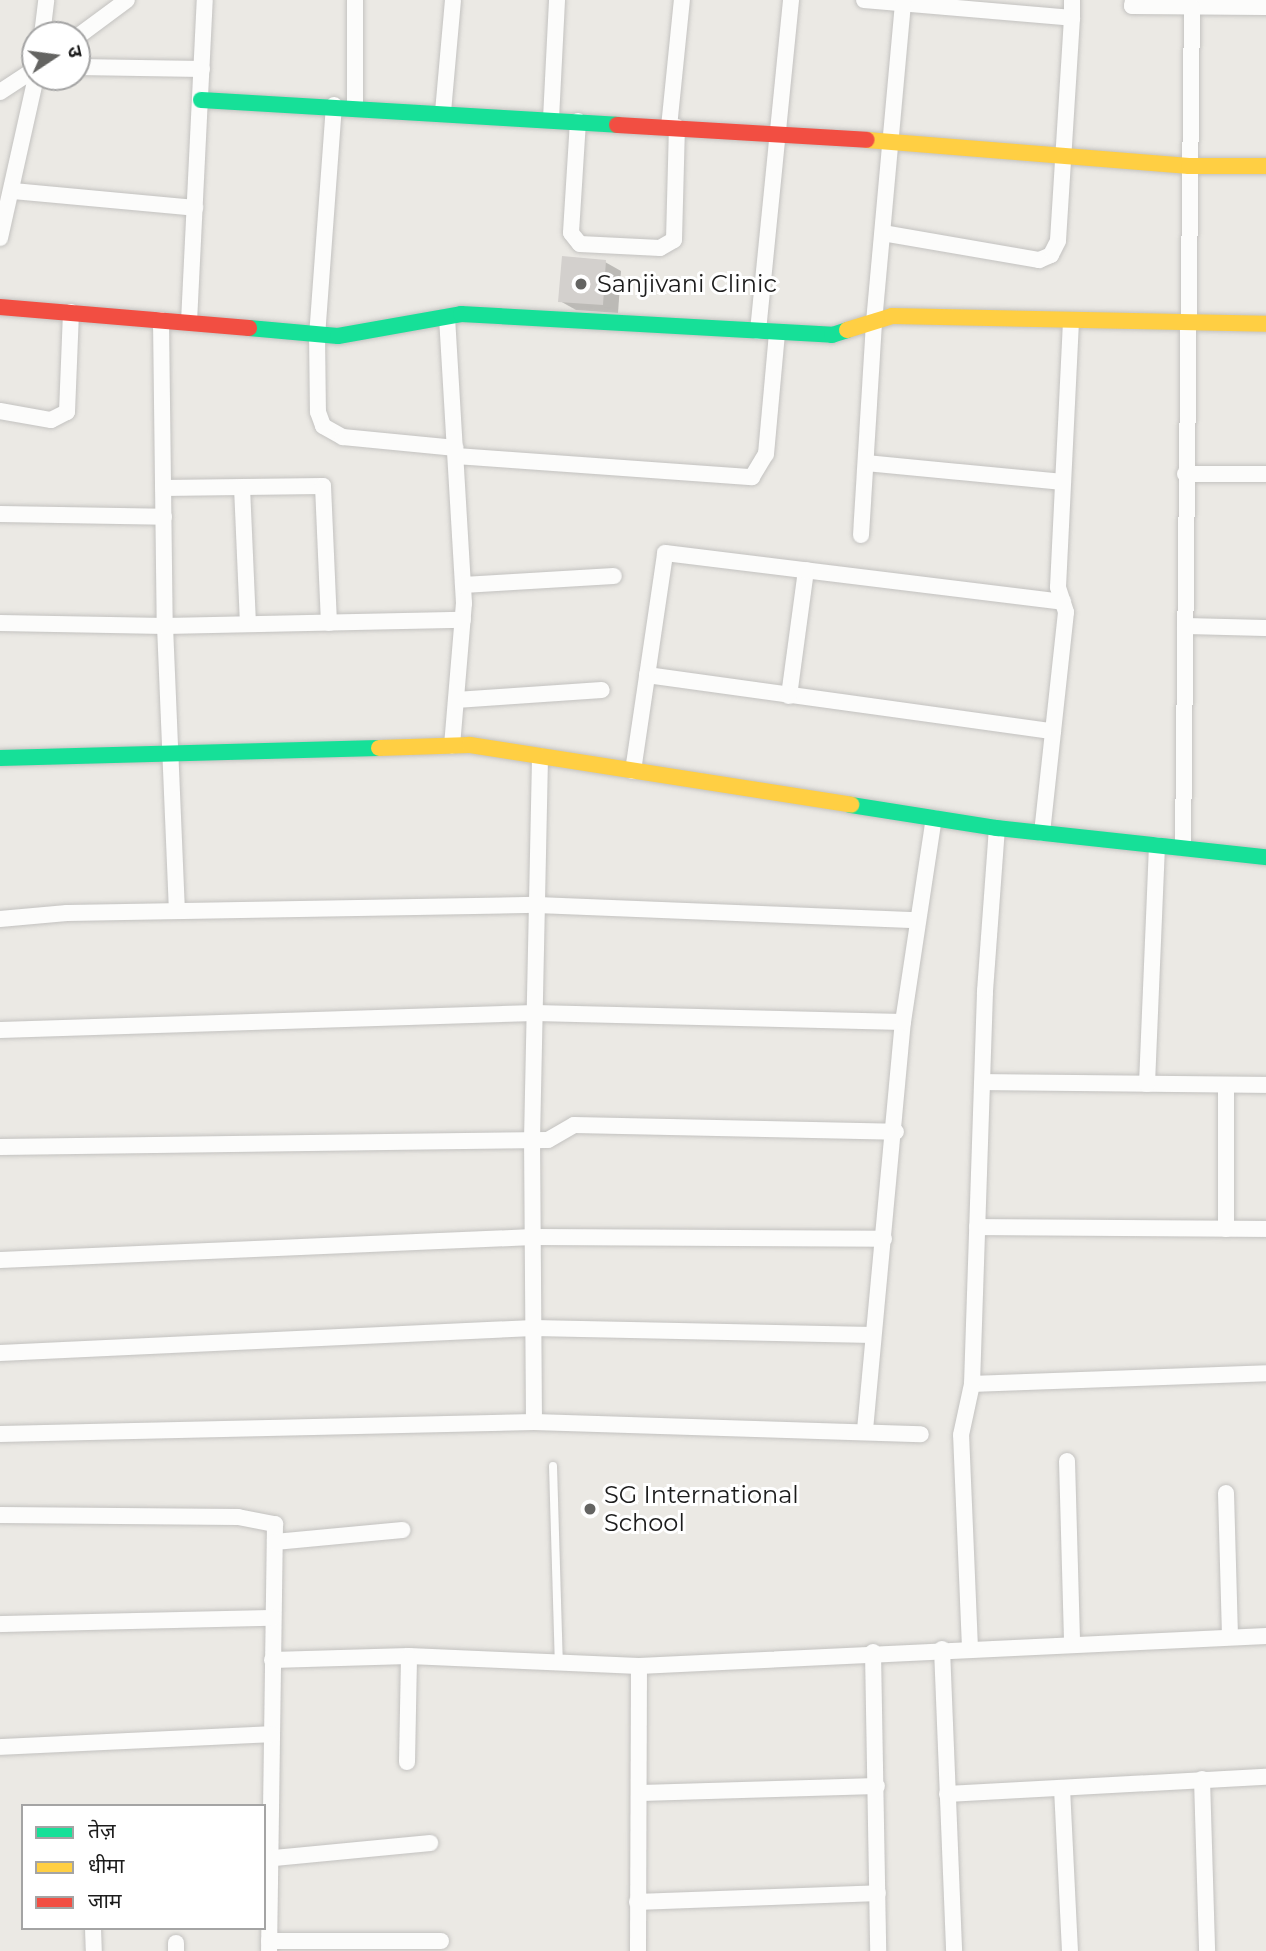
<!DOCTYPE html>
<meta charset="utf-8">
<style>
body{margin:0}
#map{position:relative;width:1266px;height:1951px;overflow:hidden;background:#ebe9e4;font-family:Montserrat,"Noto Sans Devanagari",sans-serif}
div>[style]{position:absolute}
.shadow>*{inset:0;background:#0003}
.building>*{inset:0;background:#d3d0cd}
.roads{filter:drop-shadow(0 0 2px #c3c2c0) drop-shadow(0 0 2px #c3c2c0)}
.lane>*{height:8px;margin:-4px;padding:0 4px;transform-origin:4px;border-radius:4px;background:#fcfcfb}
.street>*{height:16px;margin:-8px;padding:0 8px;transform-origin:8px;border-radius:8px;background:#fcfcfb}
.fast>*{height:16px;margin:-8px;padding:0 8px;transform-origin:8px;border-radius:8px;background:#16e098}
.slow>*{height:16px;margin:-8px;padding:0 8px;transform-origin:8px;border-radius:8px;background:#ffcf43}
.jam>*{height:16px;margin:-8px;padding:0 8px;transform-origin:8px;border-radius:8px;background:#f24e42}
.dots>*{width:19px;height:19px;translate:-50% -50%;box-sizing:border-box;border:4px solid #fff;border-radius:50%}
span{translate:-50% -50%;white-space:nowrap;text-align:center;line-height:1.15;-webkit-text-stroke:6px #fff;paint-order:stroke}
.poi-label{font-size:24px;color:#1c1c1c}
.left{translate:0 -50%;text-align:left}
.legend{position:absolute;left:21px;top:1804px;width:245px;height:126px;box-sizing:border-box;background:#fff;border:2px solid #a4a4a4;margin:0;padding:9px 12px;list-style:none;font-size:21px;color:#1c1c1c}
.legend li{display:flex;align-items:center;gap:14px;height:35px}
.legend b{width:35px;border:2px solid #a4a4a4}
.north{position:absolute;left:21px;top:21px;width:70px;height:70px;box-sizing:border-box;background:#fff;border:2px solid #a4a4a4;border-radius:50%;rotate:77deg;font-size:19px;font-weight:700;line-height:28px;text-align:center;color:#1c1c1c}
.north::after{content:'';display:block;margin:auto;width:24px;height:32px;background:#646462;clip-path:polygon(50% 0,100% 100%,50% 72%,0 100%)}
</style>
<div id="map">
<div class="shadow">
<div style="clip-path:polygon(605px 262px,621px 271px,618px 313px,576px 310px,560px 301px)"></div>
</div>
<div class="building">
<div style="clip-path:polygon(562px 256px,606px 260px,603px 305px,558px 302px)"></div>
</div>
<div class="roads">
<div class="lane">
<div style="left:553px;top:1466px;width:198px;rotate:88.3deg"></div>
</div>
<div class="street">
<div style="left:864px;top:0;width:209px;rotate:4.9deg"></div>
<div style="left:1072px;top:18px;width:223px;rotate:93.6deg"></div>
<div style="left:1058px;top:241px;width:16px;rotate:117deg"></div>
<div style="left:1051px;top:255px;width:13px;rotate:157deg"></div>
<div style="left:1039px;top:260px;width:158px;rotate:-170.2deg"></div>
<div style="left:1133px;top:0;width:6px;rotate:99deg"></div>
<div style="left:1132px;top:6px;width:134px;rotate:0.4deg"></div>
<div style="left:1072px;top:18px;width:18px;rotate:-90deg"></div>
<div style="left:42px;top:35px;width:35px;rotate:-83deg"></div>
<div style="left:77px;top:37px;width:62px;rotate:-36.5deg"></div>
<div style="left:77px;top:67px;width:125px;rotate:0.9deg"></div>
<div style="left:0;top:92px;width:42px;rotate:-33.3deg"></div>
<div style="left:334px;top:105px;width:230px;rotate:94.2deg"></div>
<div style="left:317px;top:334px;width:78px;rotate:89.3deg"></div>
<div style="left:318px;top:412px;width:15px;rotate:70deg"></div>
<div style="left:323px;top:426px;width:23px;rotate:29deg"></div>
<div style="left:343px;top:437px;width:113px;rotate:5.6deg"></div>
<div style="left:355px;top:107px;width:107px;rotate:-90deg"></div>
<div style="left:443px;top:112px;width:112px;rotate:-84.9deg"></div>
<div style="left:551px;top:119px;width:119px;rotate:-87.1deg"></div>
<div style="left:578px;top:121px;width:112px;rotate:93.6deg"></div>
<div style="left:571px;top:233px;width:14px;rotate:51deg"></div>
<div style="left:580px;top:244px;width:80px;rotate:2.9deg"></div>
<div style="left:660px;top:248px;width:16px;rotate:-30deg"></div>
<div style="left:674px;top:240px;width:113px;rotate:-88.5deg"></div>
<div style="left:669px;top:127px;width:128px;rotate:-84.2deg"></div>
<div style="left:13px;top:191px;width:183px;rotate:5.3deg"></div>
<div style="left:0;top:238px;width:165px;rotate:-77.4deg"></div>
<div style="left:447px;top:317px;width:287px;rotate:86.6deg"></div>
<div style="left:464px;top:603px;width:143px;rotate:94.8deg"></div>
<div style="left:161px;top:320px;width:306px;rotate:89.3deg"></div>
<div style="left:165px;top:626px;width:285px;rotate:87.6deg"></div>
<div style="left:189px;top:322px;width:322px;rotate:-87.2deg"></div>
<div style="left:758px;top:331px;width:333px;rotate:-84.3deg"></div>
<div style="left:0;top:411px;width:52px;rotate:10deg"></div>
<div style="left:51px;top:420px;width:18px;rotate:-27deg"></div>
<div style="left:67px;top:412px;width:100px;rotate:-87.7deg"></div>
<div style="left:456px;top:456px;width:297px;rotate:4.1deg"></div>
<div style="left:752px;top:477px;width:27px;rotate:-59deg"></div>
<div style="left:766px;top:454px;width:122px;rotate:-84.8deg"></div>
<div style="left:866px;top:463px;width:198px;rotate:5.5deg"></div>
<div style="left:1185px;top:474px;width:81px"></div>
<div style="left:242px;top:487px;width:137px;rotate:87.5deg"></div>
<div style="left:163px;top:488px;width:160px;rotate:-0.7deg"></div>
<div style="left:323px;top:486px;width:137px;rotate:87.5deg"></div>
<div style="left:0;top:514px;width:164px;rotate:1deg"></div>
<div style="left:861px;top:535px;width:213px;rotate:-86.5deg"></div>
<div style="left:874px;top:322px;width:320px;rotate:-84.8deg"></div>
<div style="left:463px;top:585px;width:151px;rotate:-3.4deg"></div>
<div style="left:0;top:623px;width:165px;rotate:1deg"></div>
<div style="left:165px;top:626px;width:298px;rotate:-1.2deg"></div>
<div style="left:1185px;top:626px;width:81px;rotate:1.4deg"></div>
<div style="left:647px;top:675px;width:410px;rotate:7.9deg"></div>
<div style="left:789px;top:696px;width:127px;rotate:-82.3deg"></div>
<div style="left:456px;top:700px;width:146px;rotate:-3.9deg"></div>
<div style="left:633px;top:771px;width:220px;rotate:-81.6deg"></div>
<div style="left:665px;top:553px;width:401px;rotate:7deg"></div>
<div style="left:1042px;top:833px;width:222px;rotate:-83.8deg"></div>
<div style="left:1066px;top:612px;width:26px;rotate:-108deg"></div>
<div style="left:1058px;top:587px;width:267px;rotate:-87.2deg"></div>
<div style="left:1183px;top:848px;width:841px;rotate:-89.39deg"></div>
<div style="left:0;top:919px;width:67px;rotate:-5.1deg"></div>
<div style="left:67px;top:913px;width:470px;rotate:-1deg"></div>
<div style="left:537px;top:905px;width:380px;rotate:2.3deg"></div>
<div style="left:0;top:1030px;width:535px;rotate:-1.82deg"></div>
<div style="left:535px;top:1013px;width:368px;rotate:1.4deg"></div>
<div style="left:984px;top:1082px;width:282px;rotate:0.6deg"></div>
<div style="left:1147px;top:1084px;width:239px;rotate:-87.6deg"></div>
<div style="left:1226px;top:1085px;width:144px;rotate:90deg"></div>
<div style="left:0;top:1147px;width:548px;rotate:-0.73deg"></div>
<div style="left:548px;top:1140px;width:30px;rotate:-30deg"></div>
<div style="left:574px;top:1125px;width:322px;rotate:1.2deg"></div>
<div style="left:977px;top:1227px;width:289px;rotate:0.4deg"></div>
<div style="left:0;top:1260px;width:533px;rotate:-2.47deg"></div>
<div style="left:533px;top:1237px;width:351px;rotate:0.3deg"></div>
<div style="left:0;top:1353px;width:534px;rotate:-2.69deg"></div>
<div style="left:533px;top:1328px;width:340px;rotate:1.2deg"></div>
<div style="left:972px;top:1384px;width:294px;rotate:-2.1deg"></div>
<div style="left:534px;top:1422px;width:282px;rotate:-90.4deg"></div>
<div style="left:532px;top:1140px;width:384px;rotate:-88.8deg"></div>
<div style="left:865px;top:1430px;width:410px;rotate:-84.7deg"></div>
<div style="left:903px;top:1022px;width:206px;rotate:-81.4deg"></div>
<div style="left:0;top:1434px;width:534px;rotate:-1.29deg"></div>
<div style="left:534px;top:1422px;width:387px;rotate:1.8deg"></div>
<div style="left:1067px;top:1461px;width:183px;rotate:88.4deg"></div>
<div style="left:1226px;top:1493px;width:144px;rotate:88.4deg"></div>
<div style="left:0;top:1515px;width:238px;rotate:0.5deg"></div>
<div style="left:238px;top:1517px;width:38px;rotate:11deg"></div>
<div style="left:275px;top:1524px;width:427px;rotate:90.8deg"></div>
<div style="left:275px;top:1542px;width:128px;rotate:-5.4deg"></div>
<div style="left:0;top:1624px;width:273px;rotate:-1.3deg"></div>
<div style="left:970px;top:1648px;width:213px;rotate:-92.4deg"></div>
<div style="left:961px;top:1435px;width:52px;rotate:-77.8deg"></div>
<div style="left:972px;top:1384px;width:393px;rotate:-88.1deg"></div>
<div style="left:985px;top:991px;width:163px;rotate:-85.8deg"></div>
<div style="left:942px;top:1649px;width:302px;rotate:87.7deg"></div>
<div style="left:873px;top:1652px;width:299px;rotate:89deg"></div>
<div style="left:272px;top:1660px;width:137px;rotate:-1.7deg"></div>
<div style="left:409px;top:1656px;width:230px;rotate:2.5deg"></div>
<div style="left:639px;top:1666px;width:628px;rotate:-2.74deg"></div>
<div style="left:0;top:1747px;width:272px;rotate:-2.7deg"></div>
<div style="left:407px;top:1762px;width:106px;rotate:-88.9deg"></div>
<div style="left:1202px;top:1779px;width:172px;rotate:88.3deg"></div>
<div style="left:1062px;top:1788px;width:163px;rotate:87.2deg"></div>
<div style="left:641px;top:1793px;width:236px;rotate:-1.7deg"></div>
<div style="left:947px;top:1794px;width:319px;rotate:-3.1deg"></div>
<div style="left:264px;top:1859px;width:167px;rotate:-5.5deg"></div>
<div style="left:637px;top:1902px;width:241px;rotate:-2.1deg"></div>
<div style="left:93px;top:1928px;width:23px;rotate:88deg"></div>
<div style="left:269px;top:1941px;width:172px"></div>
<div style="left:176px;top:1943px;width:8px;rotate:90deg"></div>
<div style="left:638px;top:1951px;width:285px;rotate:-89.8deg"></div>
</div>
<div class="fast">
<div style="left:201px;top:100px;width:417px;rotate:3.4deg"></div>
<div style="left:249px;top:328px;width:89px;rotate:5.1deg"></div>
<div style="left:338px;top:336px;width:125px;rotate:-10.1deg"></div>
<div style="left:461px;top:314px;width:372px;rotate:3.2deg"></div>
<div style="left:832px;top:335px;width:16px;rotate:-18deg"></div>
<div style="left:0;top:758px;width:379px;rotate:-1.5deg"></div>
<div style="left:851px;top:805px;width:148px;rotate:9deg"></div>
<div style="left:997px;top:828px;width:271px;rotate:6.2deg"></div>
</div>
<div class="slow">
<div style="left:867px;top:140px;width:323px;rotate:4.6deg"></div>
<div style="left:1189px;top:166px;width:77px"></div>
<div style="left:847px;top:330px;width:47px;rotate:-17.3deg"></div>
<div style="left:892px;top:316px;width:374px;rotate:1.2deg"></div>
<div style="left:379px;top:748px;width:91px;rotate:-1.9deg"></div>
<div style="left:470px;top:745px;width:386px;rotate:8.9deg"></div>
</div>
<div class="jam">
<div style="left:617px;top:125px;width:250px;rotate:3.4deg"></div>
<div style="left:0;top:307px;width:250px;rotate:4.8deg"></div>
</div>
</div>
<div class="dots">
<div style="left:581px;top:284px;background:#646462"></div>
<div style="left:590px;top:1509px;background:#646462"></div>
</div>
<div class="poi-label">
<span class="left" style="left:597px;top:284px">Sanjivani Clinic</span>
<span class="left" style="left:604px;top:1509px">SG International<br>School</span>
</div>
<ul class="legend">
<li><b style="height:9px;background:#16e098"></b>तेज़</li>
<li><b style="height:9px;background:#ffcf43"></b>धीमा</li>
<li><b style="height:9px;background:#f24e42"></b>जाम</li>
</ul>
<div class="north">उ</div>
</div>
